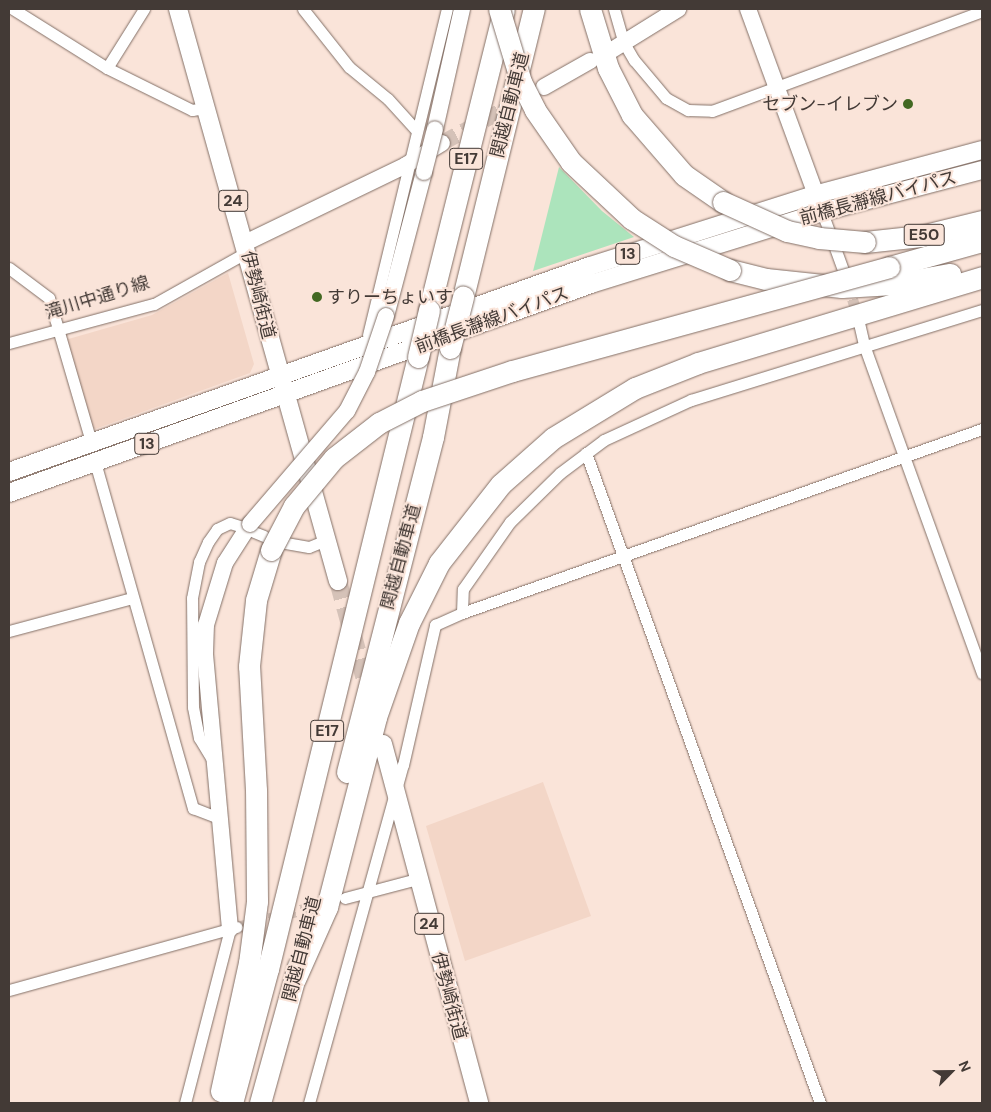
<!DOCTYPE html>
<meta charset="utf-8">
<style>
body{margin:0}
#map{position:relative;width:991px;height:1112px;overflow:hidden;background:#fae4d9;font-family:"DM Sans","Noto Sans JP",sans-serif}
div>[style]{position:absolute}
.built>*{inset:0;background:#f3d6c7}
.green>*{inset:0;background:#ace4bc}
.street-tunnel>*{height:11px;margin-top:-5.5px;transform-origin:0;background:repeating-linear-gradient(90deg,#d5c2b8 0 11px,transparent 0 16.5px)}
.secondary-tunnel>*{height:16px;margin-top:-8px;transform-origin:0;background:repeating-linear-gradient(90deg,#d5c2b8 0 16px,transparent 0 24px)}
.primary-tunnel>*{height:18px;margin-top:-9px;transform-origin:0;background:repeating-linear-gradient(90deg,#d5c2b8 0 18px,transparent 0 27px)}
.roads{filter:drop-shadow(0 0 1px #837067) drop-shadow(0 0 1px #837067)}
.street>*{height:11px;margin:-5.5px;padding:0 5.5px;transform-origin:5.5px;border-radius:5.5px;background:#fff}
.secondary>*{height:16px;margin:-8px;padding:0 8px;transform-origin:8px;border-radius:8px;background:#fff}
.primary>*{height:18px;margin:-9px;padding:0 9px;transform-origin:9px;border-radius:9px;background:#fff}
.highway>*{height:21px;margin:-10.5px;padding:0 10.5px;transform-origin:10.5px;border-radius:10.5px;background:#fff}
.bridges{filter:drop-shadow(0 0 1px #837067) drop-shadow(0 0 1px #837067)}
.secondary-bridge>*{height:16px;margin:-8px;padding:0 8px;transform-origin:8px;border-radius:8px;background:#fff}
.highway-bridge>*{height:21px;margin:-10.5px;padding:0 10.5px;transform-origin:10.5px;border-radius:10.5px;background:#fff}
.dots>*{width:14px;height:14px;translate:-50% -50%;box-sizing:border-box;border:2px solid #fae4d9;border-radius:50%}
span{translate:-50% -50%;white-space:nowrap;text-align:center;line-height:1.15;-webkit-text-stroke:4px #fae4d9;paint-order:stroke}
.shield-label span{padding:1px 4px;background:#fae4d9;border:1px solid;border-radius:4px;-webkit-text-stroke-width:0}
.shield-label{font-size:16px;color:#433a36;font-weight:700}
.poi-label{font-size:18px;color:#433a36}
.right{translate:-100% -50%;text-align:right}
.left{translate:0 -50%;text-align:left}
.street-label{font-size:18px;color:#433a36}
.frame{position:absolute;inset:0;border:10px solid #433a36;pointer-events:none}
.north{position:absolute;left:926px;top:1047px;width:50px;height:50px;-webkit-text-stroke:4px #fae4d9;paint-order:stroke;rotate:67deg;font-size:14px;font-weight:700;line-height:20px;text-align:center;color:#433a36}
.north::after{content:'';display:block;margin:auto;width:18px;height:22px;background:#433a36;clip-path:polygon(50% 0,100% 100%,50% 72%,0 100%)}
</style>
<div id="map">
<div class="built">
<div style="clip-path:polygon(228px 273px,254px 364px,250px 373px,95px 429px,90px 426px,65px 340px,152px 315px)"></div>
<div style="clip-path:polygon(543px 782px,591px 916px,465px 961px,426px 826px)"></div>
</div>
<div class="green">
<div style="clip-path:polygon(559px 167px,602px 211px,634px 237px,533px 271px)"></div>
</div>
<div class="street-tunnel">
<div style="left:848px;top:283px;width:36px;rotate:74deg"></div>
<div style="left:237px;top:927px;width:96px;rotate:-15deg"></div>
</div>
<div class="secondary-tunnel">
<div style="left:442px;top:143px;width:84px;rotate:-28.4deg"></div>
</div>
<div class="primary-tunnel">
<div style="left:338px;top:581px;width:114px;rotate:74.7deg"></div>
</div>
<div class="roads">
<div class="street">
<div style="left:13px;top:9px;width:111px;rotate:32.1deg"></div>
<div style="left:107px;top:68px;width:95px;rotate:26.3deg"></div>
<div style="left:192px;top:110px;width:13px;rotate:-9deg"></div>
<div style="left:303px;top:9px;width:74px;rotate:51.6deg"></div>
<div style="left:349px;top:67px;width:50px;rotate:39.4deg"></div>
<div style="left:388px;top:99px;width:42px;rotate:47.9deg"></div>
<div style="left:614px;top:9px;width:35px;rotate:74deg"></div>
<div style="left:624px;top:43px;width:20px;rotate:60deg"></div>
<div style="left:634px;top:60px;width:50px;rotate:49.9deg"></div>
<div style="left:666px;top:98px;width:25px;rotate:29deg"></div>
<div style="left:688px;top:110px;width:24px;rotate:2deg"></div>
<div style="left:712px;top:111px;width:288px;rotate:-20.3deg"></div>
<div style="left:107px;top:68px;width:70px;rotate:-57.9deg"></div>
<div style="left:822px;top:212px;width:73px;rotate:70.1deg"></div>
<div style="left:9px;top:268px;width:50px;rotate:36.9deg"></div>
<div style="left:49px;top:298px;width:150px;rotate:73.7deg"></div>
<div style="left:859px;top:323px;width:23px;rotate:77deg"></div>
<div style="left:864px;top:345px;width:349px;rotate:70.2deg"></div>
<div style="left:368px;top:335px;width:335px;rotate:-76.4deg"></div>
<div style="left:9px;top:343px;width:150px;rotate:-15.1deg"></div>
<div style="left:154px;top:304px;width:107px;rotate:-29.2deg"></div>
<div style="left:586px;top:453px;width:691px;rotate:70.2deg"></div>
<div style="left:95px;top:462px;width:360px;rotate:74.2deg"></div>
<div style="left:193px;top:808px;width:28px;rotate:21deg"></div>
<div style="left:254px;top:532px;width:11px;rotate:22deg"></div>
<div style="left:280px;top:542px;width:29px;rotate:10deg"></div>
<div style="left:309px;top:547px;width:18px;rotate:-22deg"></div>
<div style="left:462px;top:613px;width:24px;rotate:-88deg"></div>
<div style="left:463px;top:589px;width:82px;rotate:-55deg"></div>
<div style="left:510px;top:522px;width:70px;rotate:-44.4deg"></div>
<div style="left:560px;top:473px;width:55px;rotate:-36.9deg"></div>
<div style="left:604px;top:440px;width:96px;rotate:-24.7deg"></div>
<div style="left:691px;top:400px;width:305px;rotate:-17.2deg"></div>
<div style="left:9px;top:631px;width:127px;rotate:-15deg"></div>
<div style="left:213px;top:761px;width:27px;rotate:-121deg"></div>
<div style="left:199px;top:738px;width:32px;rotate:-101deg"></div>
<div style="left:193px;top:707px;width:109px;rotate:-90.5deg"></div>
<div style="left:192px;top:598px;width:37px;rotate:-79deg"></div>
<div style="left:199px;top:562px;width:22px;rotate:-66deg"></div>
<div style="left:208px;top:542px;width:16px;rotate:-55deg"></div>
<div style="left:217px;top:529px;width:14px;rotate:-25deg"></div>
<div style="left:230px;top:523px;width:10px;rotate:17deg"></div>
<div style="left:345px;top:898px;width:74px;rotate:-14.8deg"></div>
<div style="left:9px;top:990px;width:236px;rotate:-15.5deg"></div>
<div style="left:185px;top:1103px;width:180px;rotate:-75.5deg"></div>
<div style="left:309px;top:1103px;width:351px;rotate:-74.5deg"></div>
<div style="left:403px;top:765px;width:144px;rotate:-77.1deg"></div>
<div style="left:435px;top:625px;width:30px;rotate:-24deg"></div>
<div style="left:462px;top:613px;width:552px;rotate:-19.49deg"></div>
</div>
<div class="secondary">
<div style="left:748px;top:9px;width:210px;rotate:69.9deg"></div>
<div style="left:612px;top:50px;width:78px;rotate:-31.8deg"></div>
<div style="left:544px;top:87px;width:53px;rotate:-29.5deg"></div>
<div style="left:435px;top:129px;width:123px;rotate:-77.3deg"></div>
<div style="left:245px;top:243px;width:179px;rotate:-25.8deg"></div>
<div style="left:406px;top:165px;width:42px;rotate:-31.4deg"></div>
<div style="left:386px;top:316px;width:149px;rotate:-75.2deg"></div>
<div style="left:230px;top:929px;width:277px;rotate:-95.2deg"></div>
<div style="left:205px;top:653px;width:28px;rotate:-88deg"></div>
<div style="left:206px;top:625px;width:65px;rotate:-73deg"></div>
<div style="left:225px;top:563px;width:46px;rotate:-57.3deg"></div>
</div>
<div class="primary">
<div style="left:178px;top:9px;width:594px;rotate:74.37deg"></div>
<div style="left:9px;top:472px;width:616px;rotate:-19.52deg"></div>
<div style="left:590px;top:266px;width:235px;rotate:-17.6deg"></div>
<div style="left:814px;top:195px;width:174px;rotate:-15deg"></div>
<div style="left:9px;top:493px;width:618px;rotate:-19.75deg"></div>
<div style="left:591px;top:284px;width:242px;rotate:-17.3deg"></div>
<div style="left:822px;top:212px;width:165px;rotate:-14.7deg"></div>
<div style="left:383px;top:744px;width:372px;rotate:75deg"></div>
</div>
<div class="highway">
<div style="left:590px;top:9px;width:62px;rotate:73deg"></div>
<div style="left:608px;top:68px;width:53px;rotate:62.9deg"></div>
<div style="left:632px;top:115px;width:79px;rotate:49.1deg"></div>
<div style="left:684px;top:175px;width:47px;rotate:34.7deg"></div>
<div style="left:865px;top:242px;width:56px;rotate:-6.1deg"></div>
<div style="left:921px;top:236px;width:63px;rotate:-13.8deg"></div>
<div style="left:889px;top:267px;width:97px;rotate:-15.6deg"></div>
<div style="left:730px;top:270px;width:37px;rotate:14deg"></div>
<div style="left:766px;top:279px;width:76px;rotate:6deg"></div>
<div style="left:842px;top:287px;width:51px;rotate:-3.4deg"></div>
<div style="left:893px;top:284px;width:58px;rotate:-10deg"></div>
<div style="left:463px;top:297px;width:297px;rotate:-76.2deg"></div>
<div style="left:429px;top:310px;width:309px;rotate:-76deg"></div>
<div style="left:347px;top:772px;width:346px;rotate:-75.6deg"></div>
<div style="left:433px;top:437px;width:91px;rotate:-79.2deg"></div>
<div style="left:295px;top:979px;width:79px;rotate:-66deg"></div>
<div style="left:327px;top:907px;width:196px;rotate:-75.5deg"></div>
<div style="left:376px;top:717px;width:100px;rotate:-70.7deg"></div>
<div style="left:409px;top:623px;width:67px;rotate:-63.4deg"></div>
<div style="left:439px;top:563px;width:100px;rotate:-51.9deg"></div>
<div style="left:501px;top:484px;width:69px;rotate:-41.5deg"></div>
<div style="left:553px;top:438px;width:96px;rotate:-31.4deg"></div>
<div style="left:635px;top:388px;width:68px;rotate:-21.6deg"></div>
<div style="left:698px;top:363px;width:297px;rotate:-16.8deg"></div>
<div style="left:221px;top:1091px;width:131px;rotate:-77.7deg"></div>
<div style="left:249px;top:963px;width:63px;rotate:-82.6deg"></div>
<div style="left:257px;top:901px;width:111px;rotate:-90.5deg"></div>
<div style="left:256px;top:790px;width:124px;rotate:-93.2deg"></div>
<div style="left:249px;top:666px;width:66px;rotate:-83.9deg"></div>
<div style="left:256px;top:600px;width:52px;rotate:-73.3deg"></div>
<div style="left:232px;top:1103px;width:139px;rotate:-75deg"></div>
<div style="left:268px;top:969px;width:630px;rotate:-76.23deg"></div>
<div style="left:260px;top:1103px;width:142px;rotate:-74.5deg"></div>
</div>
</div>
<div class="bridges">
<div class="secondary-bridge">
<div style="left:424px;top:172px;width:44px;rotate:-75.7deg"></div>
<div style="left:250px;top:524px;width:149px;rotate:-49.4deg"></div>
<div style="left:347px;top:411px;width:44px;rotate:-62.9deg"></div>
<div style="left:367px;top:372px;width:59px;rotate:-71.3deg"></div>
</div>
<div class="highway-bridge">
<div style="left:499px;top:9px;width:76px;rotate:73.2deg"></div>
<div style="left:521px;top:82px;width:31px;rotate:63deg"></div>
<div style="left:535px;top:110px;width:63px;rotate:55.3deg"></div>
<div style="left:571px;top:162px;width:83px;rotate:43.1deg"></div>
<div style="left:632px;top:219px;width:50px;rotate:32.7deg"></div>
<div style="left:674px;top:246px;width:61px;rotate:23.2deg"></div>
<div style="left:723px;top:202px;width:70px;rotate:24.4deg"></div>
<div style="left:787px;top:231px;width:33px;rotate:12deg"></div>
<div style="left:819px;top:238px;width:46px;rotate:5deg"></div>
<div style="left:450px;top:348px;width:53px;rotate:-75.7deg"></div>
<div style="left:418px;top:357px;width:48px;rotate:-76.8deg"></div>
<div style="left:271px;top:550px;width:50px;rotate:-62.4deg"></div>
<div style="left:294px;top:506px;width:62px;rotate:-50.2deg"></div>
<div style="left:334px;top:458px;width:57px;rotate:-37.9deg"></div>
<div style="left:379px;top:423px;width:48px;rotate:-27.1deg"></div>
<div style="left:422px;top:401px;width:95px;rotate:-18.4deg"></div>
<div style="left:512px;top:371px;width:391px;rotate:-15.4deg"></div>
</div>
</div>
<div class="dots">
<div style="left:908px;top:104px;background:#426822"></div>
<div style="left:317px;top:297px;background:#426822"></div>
</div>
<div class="shield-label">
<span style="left:466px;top:159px">E17</span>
<span style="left:233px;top:201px">24</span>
<span style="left:924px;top:235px">E50</span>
<span style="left:628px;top:254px">13</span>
<span style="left:147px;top:444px">13</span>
<span style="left:327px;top:731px">E17</span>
<span style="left:429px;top:924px">24</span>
</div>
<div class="poi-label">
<span class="right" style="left:898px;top:104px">セブン-イレブン</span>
<span class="left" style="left:327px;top:297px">すりーちょいす</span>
</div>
<div class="street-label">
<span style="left:510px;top:105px;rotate:-76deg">関越自動車道</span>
<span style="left:878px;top:198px;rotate:-15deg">前橋長瀞線バイパス</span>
<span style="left:258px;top:295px;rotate:76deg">伊勢崎街道</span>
<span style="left:97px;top:298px;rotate:-17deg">滝川中通り線</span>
<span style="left:492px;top:320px;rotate:-20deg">前橋長瀞線バイパス</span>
<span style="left:401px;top:557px;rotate:-75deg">関越自動車道</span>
<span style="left:302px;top:949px;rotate:-76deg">関越自動車道</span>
<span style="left:449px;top:996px;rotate:75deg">伊勢崎街道</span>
</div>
<div class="frame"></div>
<div class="north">N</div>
</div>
